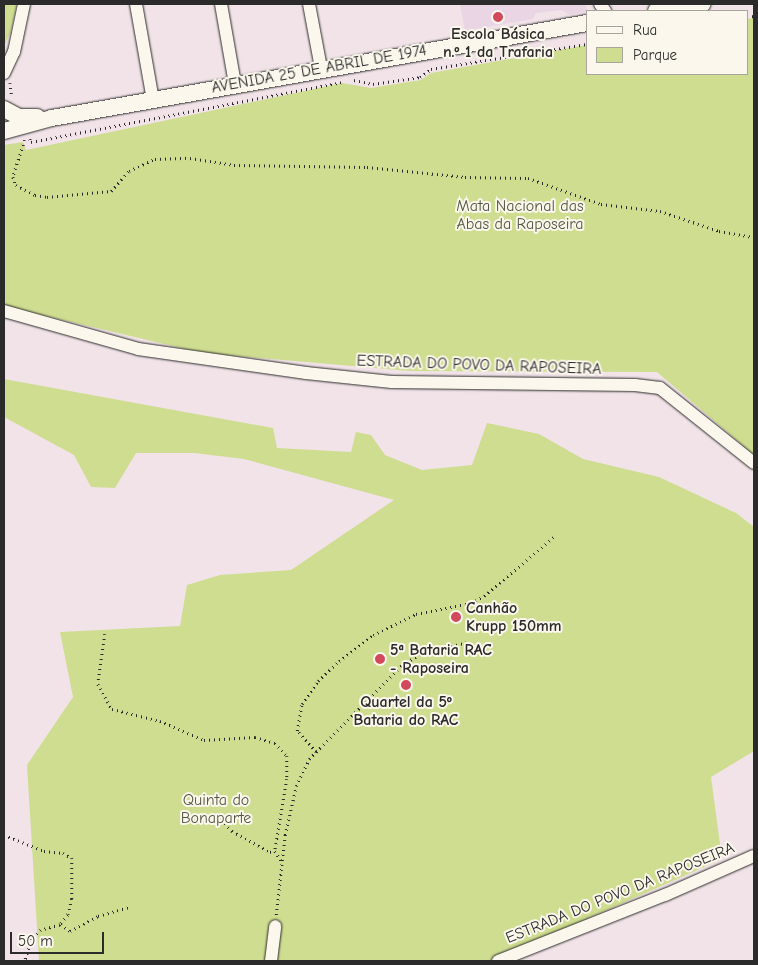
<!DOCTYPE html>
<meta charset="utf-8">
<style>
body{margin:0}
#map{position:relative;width:758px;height:965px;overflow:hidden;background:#f1e3e8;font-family:"Comic Neue",sans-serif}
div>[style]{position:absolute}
.built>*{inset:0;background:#ead5e5}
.green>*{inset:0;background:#cfdd90}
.path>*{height:2.5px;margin-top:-1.25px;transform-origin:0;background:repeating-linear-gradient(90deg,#2b2b2b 0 1px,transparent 0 5px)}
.roads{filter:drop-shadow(0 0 1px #2b2b2b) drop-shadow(0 0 1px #2b2b2b)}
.minor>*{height:12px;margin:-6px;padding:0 6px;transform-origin:6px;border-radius:6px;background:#fbf7ec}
.major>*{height:16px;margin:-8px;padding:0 8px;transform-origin:8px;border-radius:8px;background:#fbf7ec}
.dots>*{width:14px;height:14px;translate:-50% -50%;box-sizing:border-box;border:2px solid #fbf7ec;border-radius:50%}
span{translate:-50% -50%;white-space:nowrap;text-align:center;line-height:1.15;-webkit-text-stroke:4px #fbf7ec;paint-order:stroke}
.poi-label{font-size:16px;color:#2b2b2b;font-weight:700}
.left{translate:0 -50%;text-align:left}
.street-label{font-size:16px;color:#2b2b2b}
.park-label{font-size:16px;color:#545844}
.frame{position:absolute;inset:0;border:5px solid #2b2b2b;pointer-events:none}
.legend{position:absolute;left:586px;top:10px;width:162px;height:65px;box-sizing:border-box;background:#fbf7ec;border:1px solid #a8a59f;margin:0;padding:6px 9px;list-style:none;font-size:15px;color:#2b2b2b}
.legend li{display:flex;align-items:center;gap:10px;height:25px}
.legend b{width:25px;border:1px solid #a8a59f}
.scale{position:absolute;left:10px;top:932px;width:94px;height:22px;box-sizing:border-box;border:2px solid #2b2b2b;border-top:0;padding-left:6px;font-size:15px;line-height:18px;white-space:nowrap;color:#2b2b2b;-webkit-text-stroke:4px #fbf7ec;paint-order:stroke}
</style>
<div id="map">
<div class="built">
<div style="clip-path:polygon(460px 4px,586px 4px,587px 11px,570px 15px,561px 10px,536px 13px,533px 19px,465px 31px)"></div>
</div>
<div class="green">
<div style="clip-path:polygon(4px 4px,17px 4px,10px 34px,4px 46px)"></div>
<div style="clip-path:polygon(754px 18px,754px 455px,657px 372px,410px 371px,202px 353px,4px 306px,4px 145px,23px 142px,26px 150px,342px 83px,371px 88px,421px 80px,431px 73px,587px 45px,587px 74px,747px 74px,747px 19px)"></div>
<div style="clip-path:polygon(4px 379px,273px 428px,277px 448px,351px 452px,356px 432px,371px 435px,385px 455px,422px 470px,472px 465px,487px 423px,539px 434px,583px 459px,659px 477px,736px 513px,754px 527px,754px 751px,711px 777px,722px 859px,492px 961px,39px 961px,27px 765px,73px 697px,60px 632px,180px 626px,187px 585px,220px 575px,291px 570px,394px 500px,244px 459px,194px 453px,136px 453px,115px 488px,91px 487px,74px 455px,4px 417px)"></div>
</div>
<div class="path">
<div style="left:747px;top:17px;width:7px;rotate:-8deg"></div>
<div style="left:354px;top:80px;width:19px;rotate:12deg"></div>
<div style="left:373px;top:84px;width:48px;rotate:-8.5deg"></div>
<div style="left:420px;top:77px;width:14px;rotate:-36deg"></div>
<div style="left:431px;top:69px;width:158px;rotate:-9.1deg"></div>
<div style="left:10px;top:83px;width:14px;rotate:82deg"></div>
<div style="left:30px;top:139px;width:3px;rotate:72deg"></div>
<div style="left:31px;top:142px;width:318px;rotate:-10.9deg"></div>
<div style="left:25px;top:140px;width:39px;rotate:108deg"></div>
<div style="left:13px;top:177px;width:9px;rotate:69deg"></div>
<div style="left:16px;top:185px;width:21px;rotate:28deg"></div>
<div style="left:35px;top:195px;width:12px;rotate:9deg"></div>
<div style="left:47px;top:197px;width:64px;rotate:-5.4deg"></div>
<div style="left:111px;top:191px;width:27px;rotate:-48deg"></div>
<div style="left:129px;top:171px;width:29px;rotate:-25deg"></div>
<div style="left:155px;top:159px;width:35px;rotate:-2deg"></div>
<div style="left:190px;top:158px;width:45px;rotate:9deg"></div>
<div style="left:234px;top:165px;width:133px;rotate:0.9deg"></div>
<div style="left:367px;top:167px;width:99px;rotate:5.8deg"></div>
<div style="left:465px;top:177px;width:63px;rotate:0.9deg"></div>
<div style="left:528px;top:178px;width:77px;rotate:19.6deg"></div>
<div style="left:601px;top:204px;width:59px;rotate:6.8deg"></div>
<div style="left:660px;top:211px;width:62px;rotate:18.7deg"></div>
<div style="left:719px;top:231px;width:36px;rotate:10deg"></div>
<div style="left:105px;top:634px;width:50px;rotate:98deg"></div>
<div style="left:98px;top:684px;width:29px;rotate:61deg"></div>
<div style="left:112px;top:709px;width:49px;rotate:14deg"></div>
<div style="left:160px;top:721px;width:48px;rotate:23.4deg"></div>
<div style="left:204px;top:740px;width:51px;rotate:-3.4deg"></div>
<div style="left:255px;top:737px;width:21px;rotate:17deg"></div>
<div style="left:275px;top:743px;width:18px;rotate:47deg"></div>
<div style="left:287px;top:756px;width:23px;rotate:90deg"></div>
<div style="left:287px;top:779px;width:73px;rotate:99.5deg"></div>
<div style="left:275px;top:851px;width:13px;rotate:58deg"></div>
<div style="left:316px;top:752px;width:28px;rotate:-132deg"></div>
<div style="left:297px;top:731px;width:27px;rotate:-80deg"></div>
<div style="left:302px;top:704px;width:28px;rotate:-55deg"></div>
<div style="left:318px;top:681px;width:29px;rotate:-44deg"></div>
<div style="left:339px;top:661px;width:43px;rotate:-37.4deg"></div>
<div style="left:373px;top:635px;width:48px;rotate:-26deg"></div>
<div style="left:416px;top:614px;width:56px;rotate:-11.3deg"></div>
<div style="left:471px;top:603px;width:15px;rotate:-28deg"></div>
<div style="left:484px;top:596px;width:93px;rotate:-40.2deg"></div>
<div style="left:218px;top:816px;width:21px;rotate:47deg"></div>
<div style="left:232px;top:831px;width:43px;rotate:28.9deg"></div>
<div style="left:270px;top:852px;width:5px;rotate:-11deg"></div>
<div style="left:4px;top:835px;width:43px;rotate:21.8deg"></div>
<div style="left:44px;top:851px;width:19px;rotate:6deg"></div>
<div style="left:63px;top:853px;width:10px;rotate:29deg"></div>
<div style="left:72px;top:858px;width:41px;rotate:90deg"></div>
<div style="left:72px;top:899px;width:16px;rotate:104deg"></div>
<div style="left:68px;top:915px;width:13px;rotate:129deg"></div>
<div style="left:60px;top:925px;width:20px;rotate:165deg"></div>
<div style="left:41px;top:930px;width:13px;rotate:135deg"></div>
<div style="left:32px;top:939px;width:23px;rotate:108deg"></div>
<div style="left:276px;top:915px;width:81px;rotate:-83.6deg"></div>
<div style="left:285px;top:835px;width:50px;rotate:-77.3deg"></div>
<div style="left:296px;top:786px;width:30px;rotate:-64deg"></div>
<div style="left:309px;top:759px;width:132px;rotate:-45.3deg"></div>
<div style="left:402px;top:665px;width:23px;rotate:-31deg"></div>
<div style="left:422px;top:653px;width:47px;rotate:-13.4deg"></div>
<div style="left:61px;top:924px;width:11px;rotate:38deg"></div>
<div style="left:70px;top:931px;width:32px;rotate:-28deg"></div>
<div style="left:98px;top:916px;width:33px;rotate:-16deg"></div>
</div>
<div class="roads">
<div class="minor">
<div style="left:136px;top:4px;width:97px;rotate:80deg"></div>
<div style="left:221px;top:4px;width:81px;rotate:80.1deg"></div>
<div style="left:309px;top:4px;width:65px;rotate:79.4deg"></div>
<div style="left:600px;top:4px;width:9px;rotate:54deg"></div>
<div style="left:4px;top:73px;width:23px;rotate:-65deg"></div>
<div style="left:14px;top:52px;width:49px;rotate:-78.2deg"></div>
<div style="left:4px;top:311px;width:139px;rotate:15.8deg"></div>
<div style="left:138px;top:349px;width:170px;rotate:8.1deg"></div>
<div style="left:306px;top:373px;width:86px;rotate:6deg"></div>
<div style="left:392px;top:382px;width:243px;rotate:0.7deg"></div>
<div style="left:635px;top:385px;width:25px;rotate:7deg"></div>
<div style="left:660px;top:388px;width:120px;rotate:38.6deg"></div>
<div style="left:271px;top:961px;width:35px;rotate:-83deg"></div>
<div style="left:498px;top:961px;width:180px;rotate:-21.6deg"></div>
<div style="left:665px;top:895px;width:97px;rotate:-23.7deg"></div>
</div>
<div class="major">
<div style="left:656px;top:11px;width:47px;rotate:-8.7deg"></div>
<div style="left:4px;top:109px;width:17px;rotate:28deg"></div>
<div style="left:19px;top:117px;width:18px"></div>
<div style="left:4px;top:131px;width:50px;rotate:-15.2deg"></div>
<div style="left:52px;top:118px;width:543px;rotate:-10.07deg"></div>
</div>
</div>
<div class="dots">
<div style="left:498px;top:17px;background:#d1495b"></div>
<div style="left:456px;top:617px;background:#d1495b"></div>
<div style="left:380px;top:659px;background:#d1495b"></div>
<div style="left:406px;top:685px;background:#d1495b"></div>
</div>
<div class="poi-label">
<span style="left:498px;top:43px">Escola Básica<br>n.º 1 da Trafaria</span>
<span class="left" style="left:466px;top:617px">Canhão<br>Krupp 150mm</span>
<span class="left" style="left:390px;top:659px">5ª Bataria RAC<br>- Raposeira</span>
<span style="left:406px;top:711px">Quartel da 5º<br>Bataria do RAC</span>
</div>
<div class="street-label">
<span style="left:319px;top:69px;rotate:-10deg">AVENIDA 25 DE ABRIL DE 1974</span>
<span style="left:479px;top:365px;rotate:2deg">ESTRADA DO POVO DA RAPOSEIRA</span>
<span style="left:620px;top:893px;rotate:-22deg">ESTRADA DO POVO DA RAPOSEIRA</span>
</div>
<div class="park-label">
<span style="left:520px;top:215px">Mata Nacional das<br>Abas da Raposeira</span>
<span style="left:216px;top:809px">Quinta do<br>Bonaparte</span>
</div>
<div class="frame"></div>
<ul class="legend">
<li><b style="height:6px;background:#fbf7ec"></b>Rua</li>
<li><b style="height:14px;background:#cfdd90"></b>Parque</li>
</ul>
<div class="scale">50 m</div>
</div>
